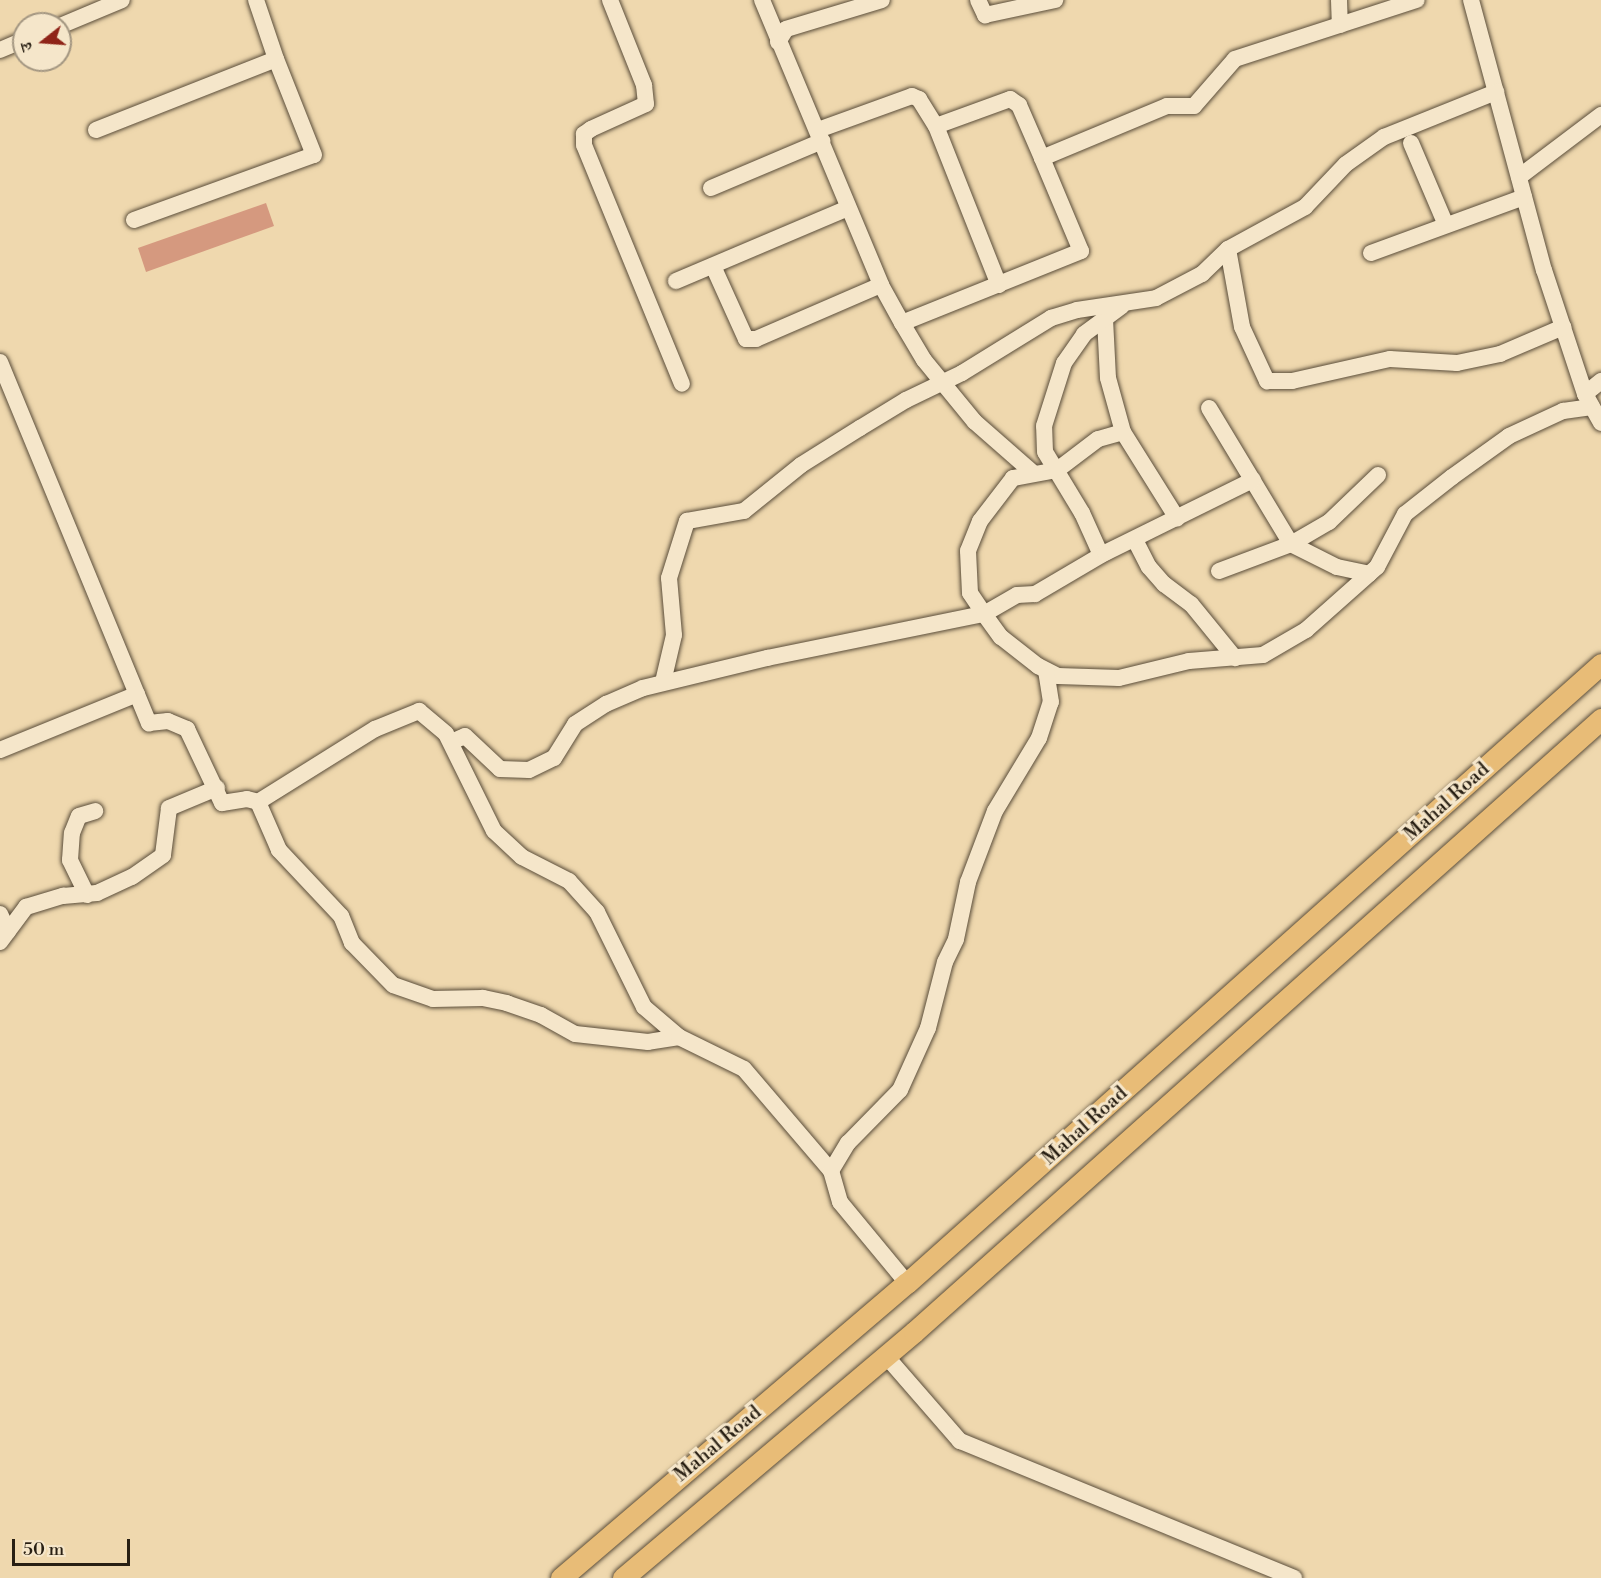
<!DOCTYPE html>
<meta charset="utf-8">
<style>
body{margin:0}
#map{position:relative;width:1601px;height:1578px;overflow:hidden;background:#efd8ae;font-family:"Libre Bodoni","Noto Serif Devanagari",serif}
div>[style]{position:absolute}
.building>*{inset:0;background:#d5997f}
.roads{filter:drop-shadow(0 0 2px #5a4d3a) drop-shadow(0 0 2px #5a4d3a)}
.minor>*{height:16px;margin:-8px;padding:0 8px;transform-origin:8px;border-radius:8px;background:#f5e6ca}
.major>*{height:21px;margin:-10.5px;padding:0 10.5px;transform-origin:10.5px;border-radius:10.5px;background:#e8bc77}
span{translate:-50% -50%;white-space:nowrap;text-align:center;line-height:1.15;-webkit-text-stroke:6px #f5e6ca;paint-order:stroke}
.street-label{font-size:20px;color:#281f13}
.north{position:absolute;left:12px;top:12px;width:60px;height:60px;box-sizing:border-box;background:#f5e6ca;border:2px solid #a39681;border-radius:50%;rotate:253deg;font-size:16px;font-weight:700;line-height:24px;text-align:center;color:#281f13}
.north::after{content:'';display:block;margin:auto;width:21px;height:27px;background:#8f2418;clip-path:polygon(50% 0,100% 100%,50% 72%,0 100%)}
.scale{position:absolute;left:12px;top:1539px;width:118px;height:27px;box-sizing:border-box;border:3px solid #281f13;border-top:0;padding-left:8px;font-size:18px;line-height:21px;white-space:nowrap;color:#281f13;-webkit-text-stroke:4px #f5e6ca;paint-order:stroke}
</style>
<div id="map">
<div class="building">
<div style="clip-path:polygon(266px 203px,274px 226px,146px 272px,138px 248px)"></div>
</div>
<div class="roads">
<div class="minor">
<div style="left:610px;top:0;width:92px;rotate:68.2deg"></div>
<div style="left:644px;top:85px;width:19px;rotate:84deg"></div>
<div style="left:646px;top:104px;width:60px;rotate:155.6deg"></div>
<div style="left:591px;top:129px;width:9px;rotate:144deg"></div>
<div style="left:584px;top:134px;width:11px;rotate:90deg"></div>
<div style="left:584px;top:145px;width:258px;rotate:67.7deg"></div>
<div style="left:762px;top:0;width:309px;rotate:67.3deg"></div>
<div style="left:881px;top:285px;width:43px;rotate:61.1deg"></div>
<div style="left:902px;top:323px;width:43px;rotate:59.3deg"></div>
<div style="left:924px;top:360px;width:80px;rotate:50.6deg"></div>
<div style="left:975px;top:422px;width:77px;rotate:41.3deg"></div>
<div style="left:978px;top:0;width:17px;rotate:65deg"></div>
<div style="left:985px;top:15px;width:72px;rotate:-12.1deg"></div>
<div style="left:1339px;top:0;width:25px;rotate:88deg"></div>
<div style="left:1471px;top:0;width:280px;rotate:74.9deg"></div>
<div style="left:1544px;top:270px;width:131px;rotate:71.7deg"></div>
<div style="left:1585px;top:394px;width:33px;rotate:61deg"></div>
<div style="left:60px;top:26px;width:67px;rotate:-22.8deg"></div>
<div style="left:778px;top:42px;width:15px;rotate:-58deg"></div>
<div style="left:786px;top:29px;width:100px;rotate:-16.8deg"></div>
<div style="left:0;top:50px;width:26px;rotate:-23deg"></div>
<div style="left:936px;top:126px;width:171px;rotate:68.4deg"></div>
<div style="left:96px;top:130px;width:193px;rotate:-21.5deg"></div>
<div style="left:276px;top:59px;width:62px;rotate:-108.7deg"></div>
<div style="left:818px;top:130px;width:100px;rotate:-19.9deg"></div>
<div style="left:912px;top:96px;width:8px;rotate:23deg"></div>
<div style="left:919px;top:99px;width:32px;rotate:58deg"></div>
<div style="left:936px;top:126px;width:79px;rotate:-20deg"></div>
<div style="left:1010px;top:99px;width:11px;rotate:34deg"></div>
<div style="left:1019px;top:105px;width:58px;rotate:66.5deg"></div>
<div style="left:1042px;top:158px;width:135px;rotate:-22.6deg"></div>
<div style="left:1167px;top:106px;width:27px"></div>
<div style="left:1194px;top:106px;width:62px;rotate:-48.9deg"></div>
<div style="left:1235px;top:59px;width:191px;rotate:-18deg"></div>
<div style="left:1411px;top:143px;width:89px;rotate:66.9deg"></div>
<div style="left:1519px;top:177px;width:103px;rotate:-37.1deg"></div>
<div style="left:711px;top:188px;width:121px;rotate:-22.9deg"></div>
<div style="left:134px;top:220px;width:191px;rotate:-19.9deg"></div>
<div style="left:314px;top:155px;width:103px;rotate:-111.6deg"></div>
<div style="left:1228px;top:249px;width:79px;rotate:79.8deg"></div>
<div style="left:1242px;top:327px;width:60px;rotate:65.2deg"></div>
<div style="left:1267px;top:381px;width:25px"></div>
<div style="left:1292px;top:381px;width:100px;rotate:-12.7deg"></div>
<div style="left:1390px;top:359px;width:67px;rotate:3.4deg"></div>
<div style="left:1457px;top:363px;width:44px;rotate:-11.8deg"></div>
<div style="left:1500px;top:354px;width:69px;rotate:-23.2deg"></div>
<div style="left:1371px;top:253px;width:163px;rotate:-20.1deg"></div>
<div style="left:713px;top:266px;width:80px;rotate:65.7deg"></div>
<div style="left:746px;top:339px;width:10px"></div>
<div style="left:756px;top:339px;width:136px;rotate:-23.4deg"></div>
<div style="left:676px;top:281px;width:187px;rotate:-23deg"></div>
<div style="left:1105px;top:319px;width:59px;rotate:87.1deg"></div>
<div style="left:1108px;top:378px;width:56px;rotate:74.5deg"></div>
<div style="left:1123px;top:432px;width:102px;rotate:57.9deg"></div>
<div style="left:902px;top:323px;width:193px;rotate:-21.9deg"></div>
<div style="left:1081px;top:251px;width:101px;rotate:-112.8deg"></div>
<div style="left:0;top:362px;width:391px;rotate:67.6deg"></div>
<div style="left:149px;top:723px;width:19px;rotate:-6deg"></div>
<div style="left:168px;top:721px;width:21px;rotate:23deg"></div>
<div style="left:187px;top:729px;width:82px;rotate:64.7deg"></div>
<div style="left:222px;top:803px;width:25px;rotate:-9deg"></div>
<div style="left:247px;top:799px;width:11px;rotate:15deg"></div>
<div style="left:1585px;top:394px;width:21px;rotate:-39deg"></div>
<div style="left:1209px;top:408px;width:159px;rotate:58.9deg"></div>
<div style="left:1291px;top:544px;width:44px;rotate:-30.1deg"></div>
<div style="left:1329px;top:522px;width:68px;rotate:-43.8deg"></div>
<div style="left:1123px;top:432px;width:26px;rotate:164deg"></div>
<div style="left:1098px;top:439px;width:51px;rotate:142.9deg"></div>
<div style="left:1057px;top:470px;width:45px;rotate:169.7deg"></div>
<div style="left:1013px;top:478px;width:54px;rotate:127.5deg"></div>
<div style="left:980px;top:521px;width:32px;rotate:112deg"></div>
<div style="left:968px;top:551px;width:42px;rotate:87.3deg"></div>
<div style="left:970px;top:593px;width:25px;rotate:56deg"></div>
<div style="left:984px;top:614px;width:29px;rotate:54deg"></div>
<div style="left:1001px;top:637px;width:47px;rotate:38.1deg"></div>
<div style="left:1038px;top:666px;width:22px;rotate:27deg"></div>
<div style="left:1058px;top:676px;width:61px;rotate:1.9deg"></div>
<div style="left:1119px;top:678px;width:72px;rotate:-13.7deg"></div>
<div style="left:1189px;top:661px;width:74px;rotate:-4.6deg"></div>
<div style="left:1263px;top:655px;width:50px;rotate:-30.2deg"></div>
<div style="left:1306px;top:630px;width:84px;rotate:-41.6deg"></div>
<div style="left:1369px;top:574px;width:11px;rotate:-41deg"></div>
<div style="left:1377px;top:567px;width:60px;rotate:-62.2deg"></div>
<div style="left:1405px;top:514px;width:60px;rotate:-38.2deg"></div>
<div style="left:1452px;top:477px;width:70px;rotate:-35.7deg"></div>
<div style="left:1509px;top:436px;width:60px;rotate:-24.8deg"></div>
<div style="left:1563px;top:411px;width:29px;rotate:-8deg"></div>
<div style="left:1135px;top:540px;width:30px;rotate:63deg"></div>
<div style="left:1149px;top:567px;width:23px;rotate:49deg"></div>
<div style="left:1164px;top:584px;width:34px;rotate:37deg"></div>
<div style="left:1191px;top:604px;width:70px;rotate:50.8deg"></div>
<div style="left:1101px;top:555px;width:46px;rotate:-114.3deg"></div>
<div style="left:1082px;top:513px;width:71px;rotate:-121.2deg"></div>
<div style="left:1045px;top:452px;width:26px;rotate:-92deg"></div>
<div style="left:1044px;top:426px;width:66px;rotate:-72.4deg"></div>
<div style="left:1064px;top:363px;width:35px;rotate:-55deg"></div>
<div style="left:1084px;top:334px;width:47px;rotate:-36.4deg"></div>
<div style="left:1219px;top:571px;width:77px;rotate:-20.6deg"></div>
<div style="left:1291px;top:544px;width:51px;rotate:26.6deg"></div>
<div style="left:1337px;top:567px;width:33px;rotate:12deg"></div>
<div style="left:663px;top:682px;width:48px;rotate:-76.8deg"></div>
<div style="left:674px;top:635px;width:57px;rotate:-95deg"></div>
<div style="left:669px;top:578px;width:60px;rotate:-72.5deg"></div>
<div style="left:687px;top:521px;width:58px;rotate:-10deg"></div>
<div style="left:744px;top:511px;width:73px;rotate:-38.9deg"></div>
<div style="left:801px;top:465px;width:70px;rotate:-32.1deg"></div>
<div style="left:860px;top:428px;width:54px;rotate:-31.3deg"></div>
<div style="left:906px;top:400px;width:62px;rotate:-25.7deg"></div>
<div style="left:962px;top:373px;width:105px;rotate:-31.7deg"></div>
<div style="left:1051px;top:318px;width:27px;rotate:-17deg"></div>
<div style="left:1077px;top:310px;width:80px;rotate:-8.6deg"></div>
<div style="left:1156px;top:298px;width:52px;rotate:-27.6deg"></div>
<div style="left:1202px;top:274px;width:36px;rotate:-44deg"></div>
<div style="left:1228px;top:249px;width:88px;rotate:-28.6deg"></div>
<div style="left:1305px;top:207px;width:59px;rotate:-46.4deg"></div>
<div style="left:1346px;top:164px;width:47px;rotate:-35.4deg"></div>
<div style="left:1384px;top:137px;width:121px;rotate:-21.9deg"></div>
<div style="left:451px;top:742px;width:15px;rotate:-23deg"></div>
<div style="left:465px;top:736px;width:48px;rotate:43.3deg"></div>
<div style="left:500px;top:769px;width:29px;rotate:2deg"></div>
<div style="left:529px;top:770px;width:28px;rotate:-26deg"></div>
<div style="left:554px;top:758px;width:40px;rotate:-58deg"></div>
<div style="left:575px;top:724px;width:37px;rotate:-33deg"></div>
<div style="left:606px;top:704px;width:40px;rotate:-23.4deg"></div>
<div style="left:643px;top:688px;width:128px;rotate:-13.6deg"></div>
<div style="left:767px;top:658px;width:221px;rotate:-11.5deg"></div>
<div style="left:984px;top:614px;width:38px;rotate:-30deg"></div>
<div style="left:1017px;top:595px;width:18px;rotate:-3deg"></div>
<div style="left:1035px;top:594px;width:81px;rotate:-30.4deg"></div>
<div style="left:1105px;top:553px;width:165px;rotate:-26.3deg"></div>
<div style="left:0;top:750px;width:148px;rotate:-22.2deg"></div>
<div style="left:87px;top:895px;width:39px;rotate:-116deg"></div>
<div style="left:70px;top:860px;width:27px;rotate:-86deg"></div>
<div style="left:72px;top:833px;width:18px;rotate:-68deg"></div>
<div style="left:79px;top:816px;width:17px;rotate:-17deg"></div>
<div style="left:0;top:914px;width:19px;rotate:65deg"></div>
<div style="left:0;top:942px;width:44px;rotate:-53.4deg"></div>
<div style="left:26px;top:907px;width:39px;rotate:-17deg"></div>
<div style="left:63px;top:896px;width:34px;rotate:-5deg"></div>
<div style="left:97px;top:893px;width:38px;rotate:-25deg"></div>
<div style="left:132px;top:877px;width:38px;rotate:-35deg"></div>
<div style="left:163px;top:855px;width:47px;rotate:-82.7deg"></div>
<div style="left:169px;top:808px;width:52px;rotate:-22.6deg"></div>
<div style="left:679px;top:1037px;width:31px;rotate:171deg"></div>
<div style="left:648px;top:1042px;width:73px;rotate:-173.7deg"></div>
<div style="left:575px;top:1034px;width:39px;rotate:-151deg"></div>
<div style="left:541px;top:1015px;width:36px;rotate:-161deg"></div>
<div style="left:507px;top:1003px;width:25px;rotate:-168deg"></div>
<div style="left:483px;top:998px;width:50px;rotate:178.9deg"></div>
<div style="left:433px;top:999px;width:42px;rotate:-160.7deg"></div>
<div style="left:393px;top:985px;width:59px;rotate:-134.3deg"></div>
<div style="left:352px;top:943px;width:29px;rotate:-112deg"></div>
<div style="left:341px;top:916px;width:91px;rotate:-133.2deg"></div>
<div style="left:279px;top:850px;width:52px;rotate:-113.6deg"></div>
<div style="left:258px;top:802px;width:138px;rotate:-32deg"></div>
<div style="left:375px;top:729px;width:48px;rotate:-22.2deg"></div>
<div style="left:419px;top:711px;width:35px;rotate:40deg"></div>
<div style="left:446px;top:734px;width:108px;rotate:63.7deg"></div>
<div style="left:494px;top:831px;width:38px;rotate:43deg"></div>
<div style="left:522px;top:857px;width:53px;rotate:27.1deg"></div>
<div style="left:569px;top:881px;width:42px;rotate:47.9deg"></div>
<div style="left:597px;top:912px;width:106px;rotate:63.7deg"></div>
<div style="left:644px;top:1007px;width:46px;rotate:40.6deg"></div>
<div style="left:679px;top:1037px;width:72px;rotate:26.2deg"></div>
<div style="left:744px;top:1069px;width:134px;rotate:49.5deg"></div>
<div style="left:907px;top:1283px;width:105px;rotate:-129.6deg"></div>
<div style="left:840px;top:1202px;width:32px;rotate:-106deg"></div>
<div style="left:831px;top:1171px;width:33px;rotate:-59deg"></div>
<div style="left:848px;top:1143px;width:74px;rotate:-45.5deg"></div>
<div style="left:900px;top:1090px;width:68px;rotate:-65.7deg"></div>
<div style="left:928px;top:1028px;width:68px;rotate:-75.6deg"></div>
<div style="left:945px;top:962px;width:25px;rotate:-64deg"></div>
<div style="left:956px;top:939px;width:58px;rotate:-78.1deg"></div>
<div style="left:968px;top:882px;width:76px;rotate:-69.2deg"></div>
<div style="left:995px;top:811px;width:85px;rotate:-58.9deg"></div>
<div style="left:1039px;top:738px;width:38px;rotate:-72deg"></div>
<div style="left:1051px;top:702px;width:32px;rotate:-99deg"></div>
<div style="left:886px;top:1356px;width:113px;rotate:49deg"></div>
<div style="left:960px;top:1441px;width:361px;rotate:22.3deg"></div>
</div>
<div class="major">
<div style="left:561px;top:1578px;width:455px;rotate:-40.5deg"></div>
<div style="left:907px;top:1283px;width:930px;rotate:-41.73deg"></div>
<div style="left:623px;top:1578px;width:381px;rotate:-40.2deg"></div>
<div style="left:914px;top:1332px;width:921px;rotate:-41.74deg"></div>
</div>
</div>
<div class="street-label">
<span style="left:1447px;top:802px;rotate:-42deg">Mahal Road</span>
<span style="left:1085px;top:1126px;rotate:-42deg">Mahal Road</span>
<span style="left:718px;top:1444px;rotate:-40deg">Mahal Road</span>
</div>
<div class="north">उ</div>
<div class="scale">50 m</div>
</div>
